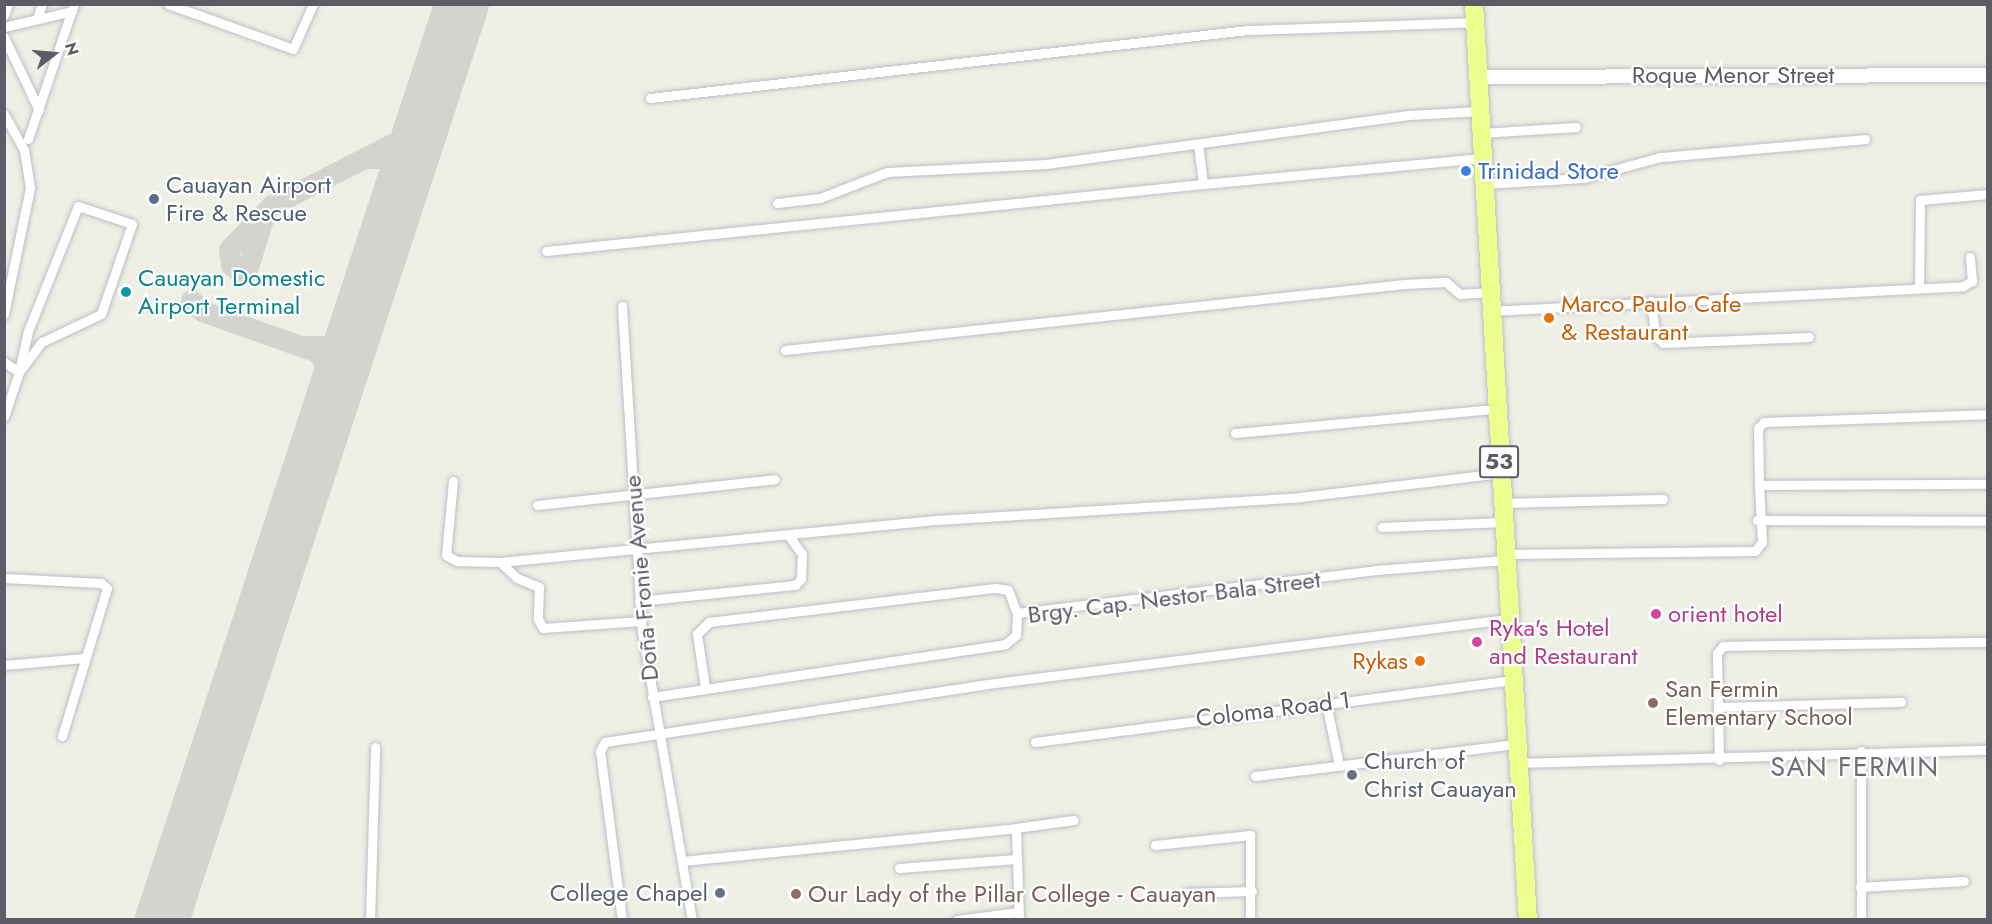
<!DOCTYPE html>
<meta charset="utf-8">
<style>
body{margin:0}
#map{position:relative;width:1992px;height:924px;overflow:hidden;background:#eef0e5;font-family:Jost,sans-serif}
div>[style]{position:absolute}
.taxiway>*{height:21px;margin:-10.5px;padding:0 10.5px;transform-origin:10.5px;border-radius:10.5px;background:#d3d4cf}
.runway>*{height:54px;margin:-27px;padding:0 27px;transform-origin:27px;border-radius:27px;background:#d3d4cf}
.roads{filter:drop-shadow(0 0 2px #bfbec6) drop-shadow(0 0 2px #bfbec6)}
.street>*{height:9px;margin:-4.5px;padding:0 4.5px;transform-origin:4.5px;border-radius:4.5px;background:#fff}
.secondary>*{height:14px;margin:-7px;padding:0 7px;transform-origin:7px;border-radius:7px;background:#fff}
.highway>*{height:18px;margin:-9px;padding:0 9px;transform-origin:9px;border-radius:9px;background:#eaff8d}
.dots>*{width:16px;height:16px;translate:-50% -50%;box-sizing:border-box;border:3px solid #fff;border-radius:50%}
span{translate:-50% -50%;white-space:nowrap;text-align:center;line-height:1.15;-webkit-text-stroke:4.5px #fff;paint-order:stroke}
.shield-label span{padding:2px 4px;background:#fff;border:2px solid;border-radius:4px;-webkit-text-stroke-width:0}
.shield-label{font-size:22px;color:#5c5c66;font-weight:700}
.street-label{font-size:24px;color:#5c5c66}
.shop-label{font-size:24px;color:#366cbe}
.left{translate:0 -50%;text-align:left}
.service-label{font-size:24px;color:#4e5e75}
.culture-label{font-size:24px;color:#0d838f}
.food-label{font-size:24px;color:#c56008}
.right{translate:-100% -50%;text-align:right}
.hotel-label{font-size:24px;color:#b23c85}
.education-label{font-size:24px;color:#785e54}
.worship-label{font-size:24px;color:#5b616d}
.quarter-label{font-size:27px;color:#6d6e78;letter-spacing:1.5px}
.frame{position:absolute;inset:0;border:6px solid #5c5c66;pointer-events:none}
.north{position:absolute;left:24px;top:24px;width:60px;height:60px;-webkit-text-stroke:4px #fff;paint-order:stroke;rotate:74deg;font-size:16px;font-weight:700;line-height:24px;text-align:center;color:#5c5c66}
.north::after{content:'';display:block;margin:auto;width:21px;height:27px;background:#5c5c66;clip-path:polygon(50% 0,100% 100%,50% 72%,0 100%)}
</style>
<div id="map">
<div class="taxiway">
<div style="left:365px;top:158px;width:19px"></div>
<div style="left:384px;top:158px;width:22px;rotate:36deg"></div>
<div style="left:402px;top:171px;width:19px;rotate:93deg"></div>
<div style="left:265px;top:213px;width:63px;rotate:107.6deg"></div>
<div style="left:246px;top:273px;width:5px;rotate:180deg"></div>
<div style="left:241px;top:273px;width:13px;rotate:-141deg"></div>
<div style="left:231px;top:265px;width:16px;rotate:-97deg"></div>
<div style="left:229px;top:249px;width:62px;rotate:-45.7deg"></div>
<div style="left:272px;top:205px;width:157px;rotate:-26.9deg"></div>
<div style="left:412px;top:134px;width:18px;rotate:-47deg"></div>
<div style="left:191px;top:300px;width:16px;rotate:45deg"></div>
<div style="left:202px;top:311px;width:122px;rotate:19.6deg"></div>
<div style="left:317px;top:352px;width:33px;rotate:55deg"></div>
<div style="left:336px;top:379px;width:31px;rotate:103deg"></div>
<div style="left:306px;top:346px;width:26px"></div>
<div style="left:332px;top:346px;width:36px;rotate:-44deg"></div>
</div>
<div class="runway">
<div style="left:162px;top:920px;width:964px;rotate:-71.87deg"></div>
</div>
<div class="roads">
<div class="street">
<div style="left:168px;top:4px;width:133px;rotate:19.8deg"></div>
<div style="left:293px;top:49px;width:49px;rotate:-66deg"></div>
<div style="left:4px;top:15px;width:12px;rotate:-70deg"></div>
<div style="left:37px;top:19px;width:16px;rotate:-72deg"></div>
<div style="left:4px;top:27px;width:70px;rotate:-13.2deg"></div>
<div style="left:4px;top:37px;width:81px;rotate:64.4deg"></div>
<div style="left:650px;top:98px;width:602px;rotate:-6.49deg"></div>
<div style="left:1248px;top:30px;width:227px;rotate:-2deg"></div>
<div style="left:4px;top:114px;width:41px;rotate:60.9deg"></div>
<div style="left:24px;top:150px;width:38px;rotate:81deg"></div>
<div style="left:30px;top:188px;width:129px;rotate:101.7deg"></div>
<div style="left:1481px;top:133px;width:95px;rotate:-3.6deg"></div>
<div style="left:28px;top:139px;width:143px;rotate:-71.2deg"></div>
<div style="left:1203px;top:184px;width:281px;rotate:-5.3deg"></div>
<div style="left:1484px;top:184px;width:100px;rotate:-3.4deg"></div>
<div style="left:1584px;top:178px;width:79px;rotate:-15.4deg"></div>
<div style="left:1660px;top:157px;width:206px;rotate:-5deg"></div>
<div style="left:777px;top:203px;width:43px;rotate:-6.6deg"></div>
<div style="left:820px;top:198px;width:72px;rotate:-21.2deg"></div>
<div style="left:887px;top:172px;width:159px;rotate:-2.9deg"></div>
<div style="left:1046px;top:164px;width:366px;rotate:-7.7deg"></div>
<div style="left:1409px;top:115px;width:71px;rotate:-3.2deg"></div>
<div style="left:546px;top:251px;width:660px;rotate:-5.82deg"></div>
<div style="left:1203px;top:184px;width:40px;rotate:-97.1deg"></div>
<div style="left:1919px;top:287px;width:87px;rotate:-89.3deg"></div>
<div style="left:1920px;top:200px;width:68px;rotate:-5deg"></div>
<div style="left:1651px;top:301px;width:34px;rotate:83deg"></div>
<div style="left:1655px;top:335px;width:11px;rotate:45deg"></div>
<div style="left:1663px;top:343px;width:146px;rotate:-2.4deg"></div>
<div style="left:622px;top:306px;width:326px;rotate:86.5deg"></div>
<div style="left:642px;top:631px;width:293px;rotate:80.2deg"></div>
<div style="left:1490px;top:311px;width:474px;rotate:-3deg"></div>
<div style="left:1963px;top:286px;width:10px;rotate:-29deg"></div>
<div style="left:1972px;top:281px;width:24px;rotate:-95deg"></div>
<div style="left:785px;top:350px;width:623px;rotate:-6.09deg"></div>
<div style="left:1404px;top:284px;width:42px;rotate:-2.7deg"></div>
<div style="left:1446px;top:282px;width:18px;rotate:41deg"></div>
<div style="left:1460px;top:294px;width:30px;rotate:-4deg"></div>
<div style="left:4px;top:362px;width:18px;rotate:34deg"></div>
<div style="left:19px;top:372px;width:38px;rotate:-53deg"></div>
<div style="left:42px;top:342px;width:65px;rotate:-25.4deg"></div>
<div style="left:101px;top:314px;width:95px;rotate:-71deg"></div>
<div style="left:132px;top:224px;width:57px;rotate:-161.6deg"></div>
<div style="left:78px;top:206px;width:135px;rotate:111.8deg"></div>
<div style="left:28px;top:331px;width:42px;rotate:102.4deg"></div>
<div style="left:19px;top:372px;width:47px;rotate:108.4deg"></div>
<div style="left:1235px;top:433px;width:262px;rotate:-5.3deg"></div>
<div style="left:453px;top:481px;width:74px;rotate:95.4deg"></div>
<div style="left:446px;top:555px;width:13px;rotate:29deg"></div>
<div style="left:457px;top:561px;width:43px;rotate:1.3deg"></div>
<div style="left:500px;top:562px;width:440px;rotate:-5.5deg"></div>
<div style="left:938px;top:520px;width:363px;rotate:-3.6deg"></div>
<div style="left:1300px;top:497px;width:201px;rotate:-6.8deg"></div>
<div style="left:1759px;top:485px;width:57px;rotate:-91deg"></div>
<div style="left:1758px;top:428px;width:8px;rotate:-45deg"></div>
<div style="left:1764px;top:422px;width:224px;rotate:-2deg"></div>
<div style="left:1502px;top:503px;width:161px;rotate:-1.4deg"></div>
<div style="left:537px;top:505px;width:239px;rotate:-6.2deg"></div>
<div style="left:1757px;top:520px;width:231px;rotate:0.2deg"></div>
<div style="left:1382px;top:527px;width:121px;rotate:-2.4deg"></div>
<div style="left:1505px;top:554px;width:250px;rotate:-0.7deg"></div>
<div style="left:1755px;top:551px;width:11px;rotate:-52deg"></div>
<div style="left:1762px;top:542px;width:57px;rotate:-93deg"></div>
<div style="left:1759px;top:485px;width:229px;rotate:-0.3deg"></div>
<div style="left:500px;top:562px;width:23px;rotate:43deg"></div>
<div style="left:517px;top:578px;width:24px;rotate:22deg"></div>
<div style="left:539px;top:587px;width:32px;rotate:92deg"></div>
<div style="left:538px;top:619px;width:10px;rotate:61deg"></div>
<div style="left:543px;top:628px;width:98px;rotate:-4.1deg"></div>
<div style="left:4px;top:578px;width:97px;rotate:3deg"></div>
<div style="left:101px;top:583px;width:8px;rotate:40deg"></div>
<div style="left:107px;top:588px;width:155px;rotate:106.9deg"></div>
<div style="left:639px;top:601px;width:157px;rotate:-5.9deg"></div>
<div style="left:795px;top:585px;width:8px;rotate:-45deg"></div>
<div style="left:801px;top:579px;width:25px;rotate:-88deg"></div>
<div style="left:802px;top:554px;width:22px;rotate:-126deg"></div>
<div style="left:4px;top:665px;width:80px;rotate:-5deg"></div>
<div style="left:705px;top:687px;width:54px;rotate:-98.6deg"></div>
<div style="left:697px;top:634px;width:17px;rotate:-45deg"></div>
<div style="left:709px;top:622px;width:288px;rotate:-6.8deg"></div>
<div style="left:995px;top:588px;width:13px;rotate:9deg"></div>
<div style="left:1008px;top:590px;width:25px;rotate:69deg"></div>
<div style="left:652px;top:697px;width:357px;rotate:-8.5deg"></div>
<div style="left:1005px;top:644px;width:14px;rotate:-39deg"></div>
<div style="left:1016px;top:635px;width:22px;rotate:-87deg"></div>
<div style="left:1017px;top:613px;width:362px;rotate:-6.8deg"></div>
<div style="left:1376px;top:570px;width:129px;rotate:-4.4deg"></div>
<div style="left:1326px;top:703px;width:63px;rotate:78.2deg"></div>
<div style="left:1718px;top:707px;width:183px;rotate:-1.6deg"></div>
<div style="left:1035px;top:742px;width:479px;rotate:-7.4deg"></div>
<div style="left:1719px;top:760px;width:107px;rotate:-91.1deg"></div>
<div style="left:1717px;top:653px;width:9px;rotate:-49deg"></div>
<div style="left:1723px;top:646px;width:265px;rotate:-0.9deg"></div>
<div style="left:1516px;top:763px;width:472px;rotate:-1.6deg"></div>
<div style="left:1255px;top:776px;width:262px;rotate:-7deg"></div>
<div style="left:1155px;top:845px;width:96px;rotate:-6deg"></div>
<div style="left:1250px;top:835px;width:85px;rotate:90deg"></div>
<div style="left:682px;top:861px;width:336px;rotate:-5.6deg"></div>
<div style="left:899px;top:868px;width:117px;rotate:-4.4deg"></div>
<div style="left:1860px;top:887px;width:104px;rotate:-3.3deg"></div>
<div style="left:1187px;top:893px;width:65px;rotate:-1.8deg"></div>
<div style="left:370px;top:920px;width:173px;rotate:-88.3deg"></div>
<div style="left:622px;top:920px;width:170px;rotate:-97.4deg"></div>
<div style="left:600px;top:751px;width:10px;rotate:-61deg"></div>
<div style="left:605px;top:742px;width:386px;rotate:-8.6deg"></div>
<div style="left:987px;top:684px;width:525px;rotate:-7.11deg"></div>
<div style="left:957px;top:920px;width:62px;rotate:-7.5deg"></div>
<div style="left:1019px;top:920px;width:92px;rotate:-91.9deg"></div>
<div style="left:1016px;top:828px;width:58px;rotate:-8deg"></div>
<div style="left:1861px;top:920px;width:169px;rotate:-90deg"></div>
</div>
<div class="secondary">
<div style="left:1478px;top:77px;width:510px;rotate:-0.22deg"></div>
</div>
<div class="highway">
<div style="left:1474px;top:4px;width:918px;rotate:86.63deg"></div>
</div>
</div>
<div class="dots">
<div style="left:1466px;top:171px;background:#3f7fe0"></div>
<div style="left:154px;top:199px;background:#5c6f8a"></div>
<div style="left:126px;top:292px;background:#0f9aa8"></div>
<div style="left:1549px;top:318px;background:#e8710a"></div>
<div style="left:1656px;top:614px;background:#d1479c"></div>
<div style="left:1477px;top:642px;background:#d1479c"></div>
<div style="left:1420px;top:661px;background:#e8710a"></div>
<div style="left:1653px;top:703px;background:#8d6e63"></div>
<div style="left:1352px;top:775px;background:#6b7280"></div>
<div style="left:720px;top:893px;background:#6b7280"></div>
<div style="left:796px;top:894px;background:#8d6e63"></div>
</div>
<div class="shield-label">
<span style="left:1499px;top:462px">53</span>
</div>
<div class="street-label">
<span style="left:1733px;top:75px">Roque Menor Street</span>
<span style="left:641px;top:578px;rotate:-95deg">Doña Fronie Avenue</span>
<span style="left:1174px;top:597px;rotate:-7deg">Brgy. Cap. Nestor Bala Street</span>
<span style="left:1273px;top:709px;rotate:-7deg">Coloma Road 1</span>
</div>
<div class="shop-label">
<span class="left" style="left:1478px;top:171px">Trinidad Store</span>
</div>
<div class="service-label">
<span class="left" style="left:166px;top:199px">Cauayan Airport<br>Fire &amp; Rescue</span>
</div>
<div class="culture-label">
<span class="left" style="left:138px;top:292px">Cauayan Domestic<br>Airport Terminal</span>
</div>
<div class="food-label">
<span class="left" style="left:1561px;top:318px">Marco Paulo Cafe<br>&amp; Restaurant</span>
<span class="right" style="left:1408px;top:661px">Rykas</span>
</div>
<div class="hotel-label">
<span class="left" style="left:1668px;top:614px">orient hotel</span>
<span class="left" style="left:1489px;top:642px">Ryka's Hotel<br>and Restaurant</span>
</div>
<div class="education-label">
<span class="left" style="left:1665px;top:703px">San Fermin<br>Elementary School</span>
<span class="left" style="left:808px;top:894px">Our Lady of the Pillar College - Cauayan</span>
</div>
<div class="worship-label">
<span class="left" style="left:1364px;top:775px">Church of<br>Christ Cauayan</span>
<span class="right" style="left:708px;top:893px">College Chapel</span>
</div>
<div class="quarter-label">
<span style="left:1855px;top:767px">SAN FERMIN</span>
</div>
<div class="frame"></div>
<div class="north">N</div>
</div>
